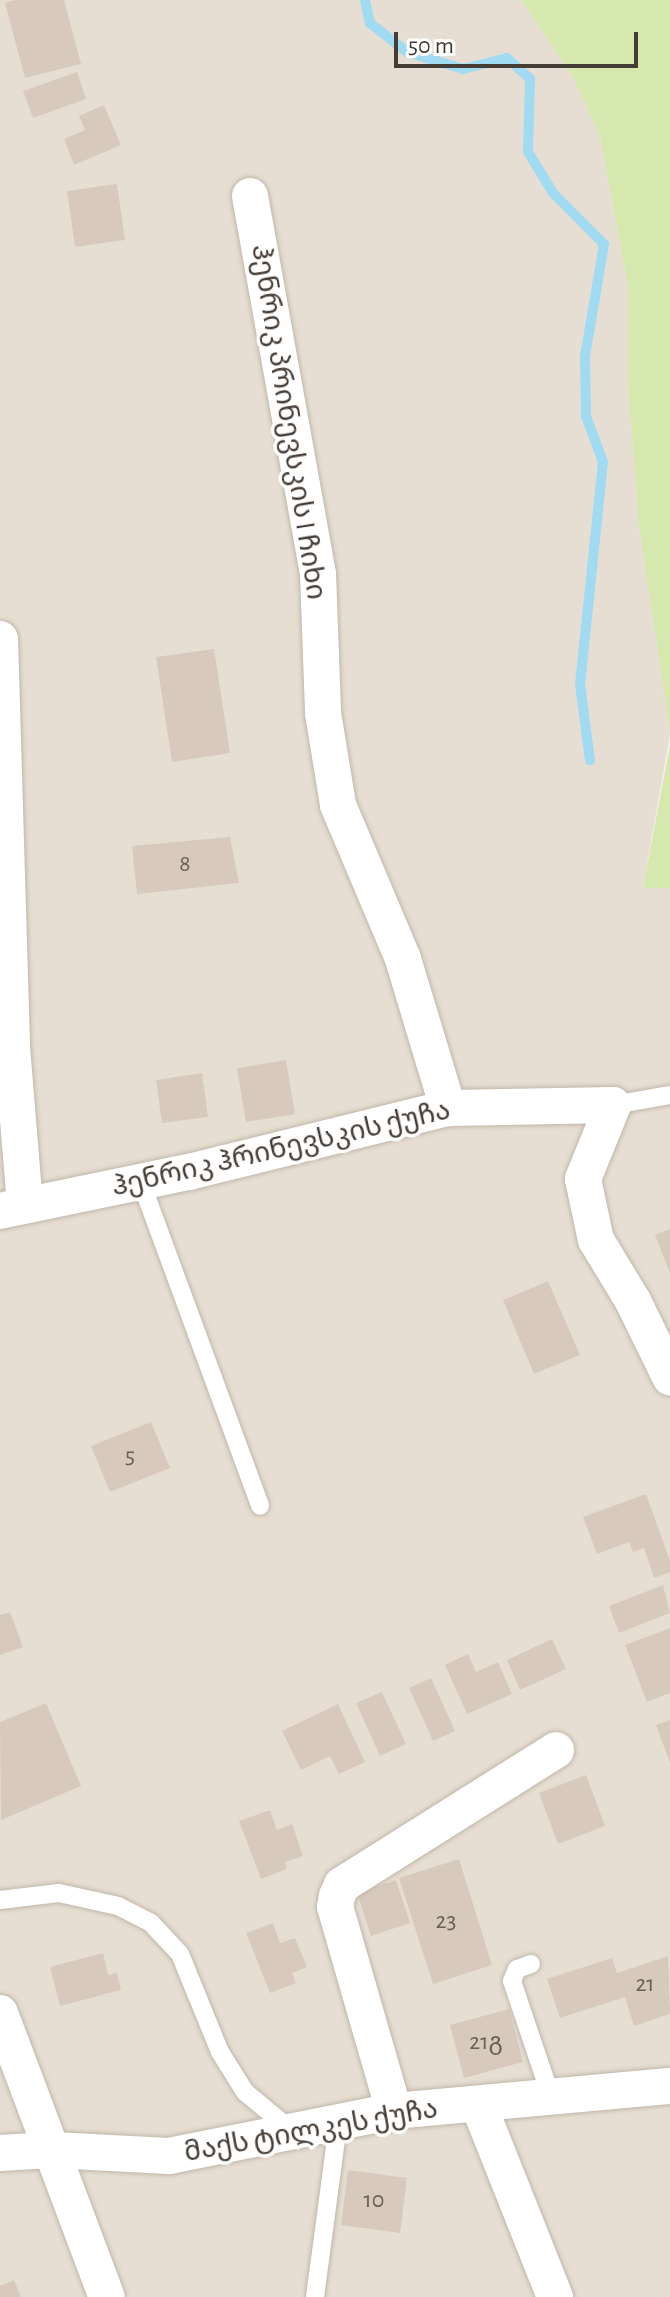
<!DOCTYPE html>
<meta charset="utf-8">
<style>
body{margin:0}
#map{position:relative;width:670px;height:2297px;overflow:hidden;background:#f3ede5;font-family:"Alegreya Sans","Noto Sans Georgian",sans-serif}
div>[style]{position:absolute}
.residential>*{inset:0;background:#e7ded3}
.green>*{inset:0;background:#d5e8ad}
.stream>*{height:10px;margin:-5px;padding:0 5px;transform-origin:5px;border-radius:5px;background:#a0dbf1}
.building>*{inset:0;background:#d7cabd}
.roads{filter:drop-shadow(0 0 2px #c1b6aa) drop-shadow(0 0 2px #c1b6aa)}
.lane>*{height:18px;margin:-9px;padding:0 9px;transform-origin:9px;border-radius:9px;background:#fff}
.street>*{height:36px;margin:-18px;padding:0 18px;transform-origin:18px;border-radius:18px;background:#fff}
span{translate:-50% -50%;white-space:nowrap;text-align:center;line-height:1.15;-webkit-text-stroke:7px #fff;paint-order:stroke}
.number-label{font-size:24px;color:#6a6057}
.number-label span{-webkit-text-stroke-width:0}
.street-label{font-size:28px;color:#453c35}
.scale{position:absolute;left:394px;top:32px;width:244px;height:36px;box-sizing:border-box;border:4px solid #453c35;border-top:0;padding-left:10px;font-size:24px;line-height:28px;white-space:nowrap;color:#453c35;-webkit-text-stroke:6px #fff;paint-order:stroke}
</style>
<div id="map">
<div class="residential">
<div style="clip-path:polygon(0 0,521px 0,573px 77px,600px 136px,628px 286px,628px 383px,639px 526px,670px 733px,643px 887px,670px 888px,670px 2297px,0 2297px)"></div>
</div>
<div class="green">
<div style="clip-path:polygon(521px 0,670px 0,670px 733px,639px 526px,628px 383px,628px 286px,600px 136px,573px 77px)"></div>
<div style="clip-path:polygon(670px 746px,670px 888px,643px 888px)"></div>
</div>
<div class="stream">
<div style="left:365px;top:0;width:24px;rotate:78deg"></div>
<div style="left:370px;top:23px;width:47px;rotate:38.1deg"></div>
<div style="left:407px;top:52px;width:59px;rotate:16.9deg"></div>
<div style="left:463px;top:69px;width:45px;rotate:-14deg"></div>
<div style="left:507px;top:58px;width:31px;rotate:42deg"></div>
<div style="left:530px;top:79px;width:73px;rotate:91.6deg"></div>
<div style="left:528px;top:152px;width:48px;rotate:58.6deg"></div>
<div style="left:553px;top:193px;width:72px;rotate:45deg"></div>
<div style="left:604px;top:244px;width:114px;rotate:99.6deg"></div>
<div style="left:585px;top:356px;width:60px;rotate:89deg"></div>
<div style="left:586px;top:416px;width:49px;rotate:69.7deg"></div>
<div style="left:603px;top:462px;width:223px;rotate:95.9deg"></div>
<div style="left:580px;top:684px;width:77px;rotate:82.5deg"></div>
</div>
<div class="building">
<div style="clip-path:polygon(15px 0,64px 0,81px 64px,25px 78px,5px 3px)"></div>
<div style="clip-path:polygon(77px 72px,86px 99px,33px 118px,23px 91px)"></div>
<div style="clip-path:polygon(104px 105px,121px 145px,74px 165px,64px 139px,85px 130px,79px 116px)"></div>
<div style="clip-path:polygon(117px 184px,125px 240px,75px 247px,67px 191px)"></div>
<div style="clip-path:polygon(214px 649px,230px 753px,172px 762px,156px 657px)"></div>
<div style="clip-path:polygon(230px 837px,239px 883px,137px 894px,132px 846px)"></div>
<div style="clip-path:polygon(286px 1060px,295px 1114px,246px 1122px,237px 1068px)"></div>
<div style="clip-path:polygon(202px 1073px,208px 1117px,162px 1123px,156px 1080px)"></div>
<div style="clip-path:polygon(670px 1229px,670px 1273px,655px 1235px)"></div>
<div style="clip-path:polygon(548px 1281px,580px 1355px,534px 1374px,503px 1300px)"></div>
<div style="clip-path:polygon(151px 1422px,170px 1468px,110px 1492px,91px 1446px)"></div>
<div style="clip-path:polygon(646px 1494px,670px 1561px,670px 1572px,654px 1578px,644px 1548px,633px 1552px,629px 1542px,597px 1554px,583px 1517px)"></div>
<div style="clip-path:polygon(663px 1585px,670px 1613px,619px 1633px,609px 1606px)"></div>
<div style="clip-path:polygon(10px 1612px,23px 1647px,0 1655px,0 1615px)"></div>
<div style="clip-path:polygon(670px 1628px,670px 1693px,647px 1702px,625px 1645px)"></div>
<div style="clip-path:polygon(552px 1639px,566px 1669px,520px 1690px,507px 1660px)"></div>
<div style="clip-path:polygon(468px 1654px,476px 1672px,498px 1662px,512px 1694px,467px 1714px,445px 1665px)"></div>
<div style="clip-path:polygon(431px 1678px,455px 1731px,433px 1741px,409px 1688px)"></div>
<div style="clip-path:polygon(382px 1692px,406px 1744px,380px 1756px,356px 1703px)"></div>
<div style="clip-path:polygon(46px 1703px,81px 1786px,1px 1820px,0 1722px)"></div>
<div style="clip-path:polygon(338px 1704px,365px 1762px,339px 1774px,330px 1756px,301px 1770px,282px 1731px)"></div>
<div style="clip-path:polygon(670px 1720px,670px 1763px,656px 1725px)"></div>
<div style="clip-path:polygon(586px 1775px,605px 1826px,558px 1844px,539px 1793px)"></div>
<div style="clip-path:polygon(270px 1810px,277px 1830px,292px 1824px,303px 1856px,285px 1862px,287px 1869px,261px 1879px,239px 1821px)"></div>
<div style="clip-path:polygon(459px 1859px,492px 1965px,433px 1984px,399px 1878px)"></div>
<div style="clip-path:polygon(396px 1880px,410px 1923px,371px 1936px,357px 1893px)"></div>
<div style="clip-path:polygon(273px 1923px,280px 1943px,295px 1938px,307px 1967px,292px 1973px,296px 1983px,270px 1993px,246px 1933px)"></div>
<div style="clip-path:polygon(103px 1953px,108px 1975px,117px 1973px,121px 1990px,60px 2006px,50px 1967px)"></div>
<div style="clip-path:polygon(668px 1956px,670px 2014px,634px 2026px,625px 1997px,560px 2018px,547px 1979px,612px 1958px,617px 1973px)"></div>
<div style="clip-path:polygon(509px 2009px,523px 2062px,464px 2078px,450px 2025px)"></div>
<div style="clip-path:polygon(348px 2170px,407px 2178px,400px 2233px,341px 2225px)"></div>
<div style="clip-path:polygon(14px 2280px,21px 2297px,0 2297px,0 2286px)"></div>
</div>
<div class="roads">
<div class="lane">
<div style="left:613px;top:1105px;width:58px;rotate:-10deg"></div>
<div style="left:141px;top:1182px;width:345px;rotate:69.8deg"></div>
<div style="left:0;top:1900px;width:59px;rotate:-6.8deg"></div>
<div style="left:59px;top:1893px;width:60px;rotate:12.4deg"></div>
<div style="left:118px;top:1906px;width:37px;rotate:27deg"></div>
<div style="left:151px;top:1923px;width:42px;rotate:46.9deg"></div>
<div style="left:180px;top:1954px;width:106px;rotate:67.8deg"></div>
<div style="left:220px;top:2052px;width:47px;rotate:58deg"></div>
<div style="left:245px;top:2092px;width:61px;rotate:39.7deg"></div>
<div style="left:531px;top:1964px;width:15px;rotate:160deg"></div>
<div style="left:517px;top:1969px;width:13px;rotate:113deg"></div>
<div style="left:512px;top:1981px;width:122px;rotate:71.4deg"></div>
<div style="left:315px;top:2297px;width:175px;rotate:-82.4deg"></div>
</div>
<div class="street">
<div style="left:250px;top:196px;width:384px;rotate:79.8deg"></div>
<div style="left:318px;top:574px;width:139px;rotate:87.9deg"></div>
<div style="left:323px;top:713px;width:93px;rotate:80.7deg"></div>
<div style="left:338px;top:805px;width:167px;rotate:67.1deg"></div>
<div style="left:403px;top:959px;width:156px;rotate:73.2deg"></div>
<div style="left:0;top:639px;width:408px;rotate:88.3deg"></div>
<div style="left:12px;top:1047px;width:159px;rotate:85.3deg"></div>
<div style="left:0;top:1211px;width:193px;rotate:-11.7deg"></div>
<div style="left:189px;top:1172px;width:267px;rotate:-13.9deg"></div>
<div style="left:448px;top:1108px;width:165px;rotate:-1deg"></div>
<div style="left:613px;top:1105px;width:80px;rotate:112.1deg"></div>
<div style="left:583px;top:1179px;width:62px;rotate:78deg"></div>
<div style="left:596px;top:1240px;width:71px;rotate:58.8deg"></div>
<div style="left:633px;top:1301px;width:85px;rotate:64deg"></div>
<div style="left:0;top:2013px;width:303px;rotate:69.4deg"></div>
<div style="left:479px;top:2106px;width:206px;rotate:68.3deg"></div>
<div style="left:394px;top:2111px;width:212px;rotate:-106.1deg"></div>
<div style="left:335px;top:1907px;width:11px;rotate:-80deg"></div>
<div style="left:337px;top:1896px;width:12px;rotate:-66deg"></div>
<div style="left:342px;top:1885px;width:253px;rotate:-32.2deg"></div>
<div style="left:0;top:2153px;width:53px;rotate:-3.2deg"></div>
<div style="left:53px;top:2150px;width:116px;rotate:3deg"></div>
<div style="left:169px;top:2156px;width:229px;rotate:-11.3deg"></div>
<div style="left:394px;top:2111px;width:277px;rotate:-5.2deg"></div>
</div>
</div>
<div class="number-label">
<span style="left:185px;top:865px">8</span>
<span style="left:130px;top:1457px">5</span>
<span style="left:446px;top:1922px">23</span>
<span style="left:645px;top:1985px">21</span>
<span style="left:486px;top:2043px">21გ</span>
<span style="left:374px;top:2201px">10</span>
</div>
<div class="street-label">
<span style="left:288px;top:422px;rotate:81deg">ჰენრიკ პრინევსკის I ჩიხი</span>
<span style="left:281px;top:1149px;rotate:-13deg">ჰენრიკ ჰრინევსკის ქუჩა</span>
<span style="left:311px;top:2131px;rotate:-10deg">მაქს ტილკეს ქუჩა</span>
</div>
<div class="scale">50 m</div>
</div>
